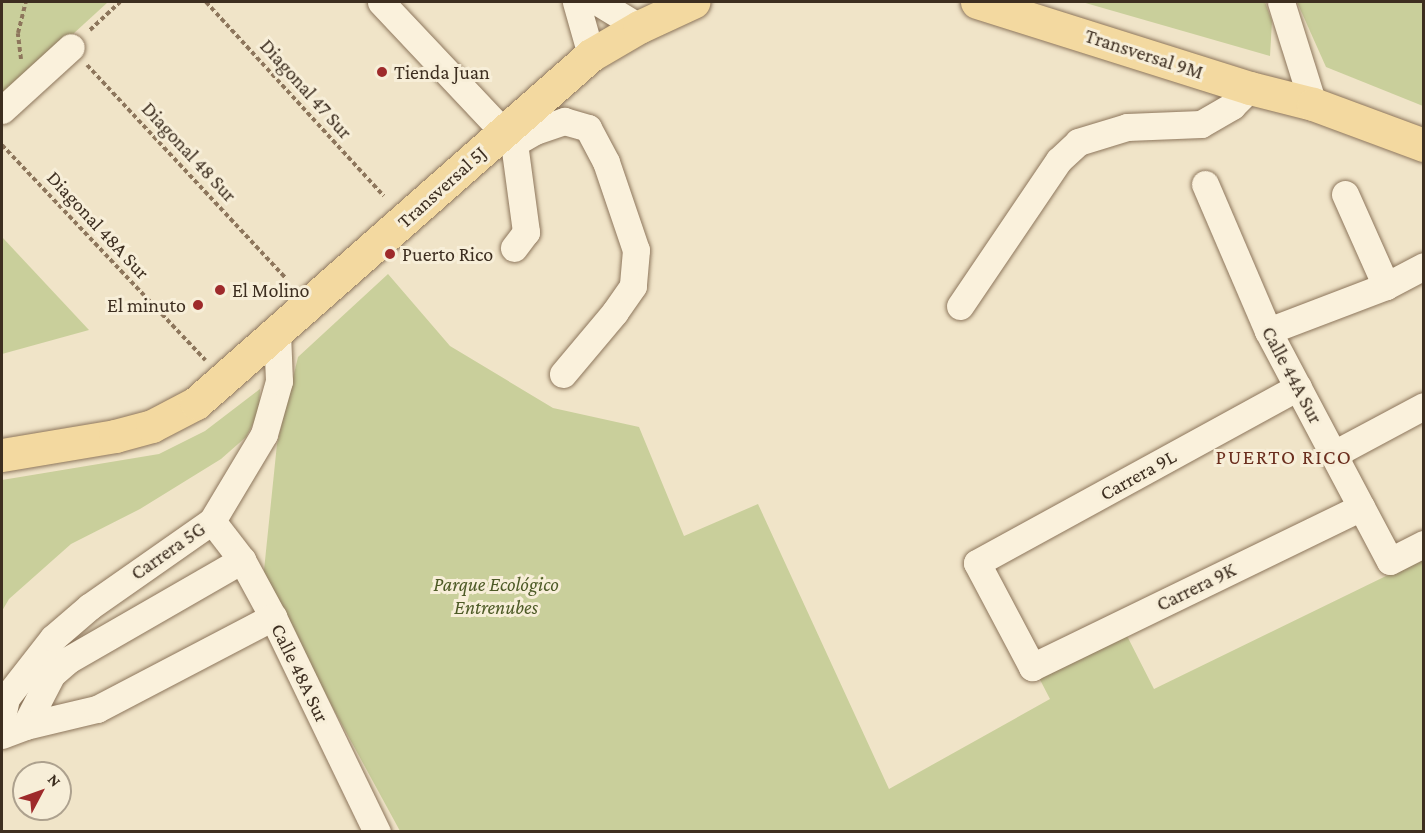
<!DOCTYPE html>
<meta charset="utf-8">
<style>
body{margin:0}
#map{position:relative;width:1425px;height:833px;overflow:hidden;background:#f0e4c8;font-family:"Crimson Pro",serif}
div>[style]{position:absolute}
.green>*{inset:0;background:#c9cf9b}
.path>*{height:4px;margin-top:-2px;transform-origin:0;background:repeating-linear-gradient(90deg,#8d765c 0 4.5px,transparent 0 7.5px)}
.roads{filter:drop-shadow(0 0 2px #8d765c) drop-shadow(0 0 2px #8d765c)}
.minor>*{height:27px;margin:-13.5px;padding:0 13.5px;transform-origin:13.5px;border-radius:13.5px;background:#faf1dc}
.major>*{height:33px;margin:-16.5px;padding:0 16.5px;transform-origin:16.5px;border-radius:16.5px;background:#f3d9a0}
.dots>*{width:16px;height:16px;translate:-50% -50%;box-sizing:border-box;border:3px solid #f7eed8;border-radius:50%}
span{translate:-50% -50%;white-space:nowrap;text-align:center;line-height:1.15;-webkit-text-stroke:6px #f7eed8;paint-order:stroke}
.street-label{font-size:20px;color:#3d2e20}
.poi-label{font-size:20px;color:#3d2e20}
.left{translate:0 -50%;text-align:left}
.right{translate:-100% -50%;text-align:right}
.park-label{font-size:20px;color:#4d5a26;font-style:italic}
.neighbourhood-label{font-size:21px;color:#6b2e1e;letter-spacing:1.5px}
.frame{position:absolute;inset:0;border:3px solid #3d2e20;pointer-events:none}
.north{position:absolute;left:12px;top:761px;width:60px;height:60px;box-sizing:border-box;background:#f7eed8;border:2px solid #ada18e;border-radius:50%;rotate:49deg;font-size:16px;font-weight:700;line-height:24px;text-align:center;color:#3d2e20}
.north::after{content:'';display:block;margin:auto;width:21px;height:27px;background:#9e2a2b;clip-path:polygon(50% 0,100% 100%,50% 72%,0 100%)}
</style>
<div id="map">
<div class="green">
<div style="clip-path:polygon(2px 2px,108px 2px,2px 99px)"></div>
<div style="clip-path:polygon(1082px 2px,1265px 2px,1272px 21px,1270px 56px)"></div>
<div style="clip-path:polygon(1297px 2px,1423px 2px,1423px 106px,1326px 67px)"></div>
<div style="clip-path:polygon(2px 237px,89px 330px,2px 354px)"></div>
<div style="clip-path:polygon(388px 274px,450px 346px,553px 408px,639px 427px,684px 536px,758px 504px,889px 789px,1050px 699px,1036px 672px,1124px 630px,1154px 689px,1423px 558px,1423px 831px,400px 831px,263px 580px,277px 444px,298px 357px)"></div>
<div style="clip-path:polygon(260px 389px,259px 413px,246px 437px,221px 459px,140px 509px,71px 544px,9px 599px,2px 611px,2px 480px,159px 454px,205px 431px)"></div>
</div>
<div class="path">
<div style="left:206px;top:2px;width:263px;rotate:47.5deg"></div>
<div style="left:90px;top:30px;width:41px;rotate:-43deg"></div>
<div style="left:21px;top:59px;width:26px;rotate:-97deg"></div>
<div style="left:18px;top:33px;width:32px;rotate:-76deg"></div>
<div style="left:87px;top:65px;width:290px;rotate:47deg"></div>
<div style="left:2px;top:145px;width:296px;rotate:46.6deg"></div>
</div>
<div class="roads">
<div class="minor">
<div style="left:381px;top:2px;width:194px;rotate:46.7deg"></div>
<div style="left:514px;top:143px;width:90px;rotate:82.3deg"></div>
<div style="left:526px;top:232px;width:20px;rotate:127deg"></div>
<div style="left:576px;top:2px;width:55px;rotate:74.2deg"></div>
<div style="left:598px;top:2px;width:48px;rotate:31.4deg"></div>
<div style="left:1281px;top:2px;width:107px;rotate:72.6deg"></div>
<div style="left:2px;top:110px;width:93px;rotate:-42.4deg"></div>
<div style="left:514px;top:143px;width:24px;rotate:-30deg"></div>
<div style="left:535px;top:131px;width:31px;rotate:-19deg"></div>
<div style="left:564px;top:121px;width:25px;rotate:16deg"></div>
<div style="left:588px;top:128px;width:38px;rotate:62deg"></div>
<div style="left:606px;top:162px;width:93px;rotate:71.2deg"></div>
<div style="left:636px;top:250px;width:36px;rotate:95deg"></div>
<div style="left:633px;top:286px;width:32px;rotate:125deg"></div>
<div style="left:615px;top:312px;width:81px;rotate:130deg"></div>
<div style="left:1205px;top:184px;width:160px;rotate:66.8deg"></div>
<div style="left:1268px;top:331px;width:260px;rotate:62.1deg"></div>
<div style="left:1390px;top:561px;width:38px;rotate:-27deg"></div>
<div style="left:1345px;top:194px;width:101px;rotate:66deg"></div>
<div style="left:960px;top:306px;width:176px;rotate:-55.9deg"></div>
<div style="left:1059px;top:160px;width:26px;rotate:-43deg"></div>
<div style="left:1078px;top:142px;width:51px;rotate:-17deg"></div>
<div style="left:1127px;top:127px;width:74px;rotate:-2.3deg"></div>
<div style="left:1201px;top:124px;width:36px;rotate:-30deg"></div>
<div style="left:1232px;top:106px;width:25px;rotate:-45deg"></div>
<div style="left:1268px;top:331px;width:126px;rotate:-20.9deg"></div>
<div style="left:1386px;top:286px;width:43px;rotate:-27.8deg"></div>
<div style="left:1298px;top:387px;width:366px;rotate:151.3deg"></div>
<div style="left:977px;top:563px;width:118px;rotate:62.1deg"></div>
<div style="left:1032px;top:667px;width:366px;rotate:-25.9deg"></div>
<div style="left:1334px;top:454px;width:102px;rotate:-28.1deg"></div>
<div style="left:212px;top:521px;width:49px;rotate:52.4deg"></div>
<div style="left:242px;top:560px;width:65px;rotate:61.5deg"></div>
<div style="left:273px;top:617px;width:239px;rotate:64.2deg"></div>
<div style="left:2px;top:717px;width:19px;rotate:-78deg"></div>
<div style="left:6px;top:698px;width:76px;rotate:-51.9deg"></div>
<div style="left:53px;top:638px;width:48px;rotate:-40.7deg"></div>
<div style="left:89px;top:607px;width:150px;rotate:-35deg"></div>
<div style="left:212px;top:521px;width:101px;rotate:-59.1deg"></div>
<div style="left:264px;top:434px;width:55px;rotate:-74.2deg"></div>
<div style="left:279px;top:381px;width:47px;rotate:-92.4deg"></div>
<div style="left:25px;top:726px;width:59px;rotate:-62.6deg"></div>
<div style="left:52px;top:674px;width:21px;rotate:-41deg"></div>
<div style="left:68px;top:660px;width:201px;rotate:-29.9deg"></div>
<div style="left:2px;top:735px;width:25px;rotate:-21deg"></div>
<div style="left:25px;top:726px;width:74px;rotate:-13.3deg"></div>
<div style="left:97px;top:709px;width:199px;rotate:-27.6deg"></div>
</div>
<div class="major">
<div style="left:977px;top:2px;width:286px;rotate:17.5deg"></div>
<div style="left:1250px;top:88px;width:65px;rotate:14.3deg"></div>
<div style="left:1313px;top:104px;width:118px;rotate:20.3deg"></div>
<div style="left:2px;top:455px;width:115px;rotate:-9.5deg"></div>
<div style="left:115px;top:436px;width:38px;rotate:-15deg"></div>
<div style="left:152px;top:426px;width:50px;rotate:-27.6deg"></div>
<div style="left:196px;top:403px;width:526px;rotate:-41.38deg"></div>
<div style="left:591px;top:55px;width:56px;rotate:-30.3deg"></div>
<div style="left:639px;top:27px;width:60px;rotate:-24.8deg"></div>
</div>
</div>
<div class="dots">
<div style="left:382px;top:72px;background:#9e2a2b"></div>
<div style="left:390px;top:254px;background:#9e2a2b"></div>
<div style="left:220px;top:290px;background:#9e2a2b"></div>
<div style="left:198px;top:305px;background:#9e2a2b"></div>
</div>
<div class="street-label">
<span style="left:1144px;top:54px;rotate:18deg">Transversal 9M</span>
<span style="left:306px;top:89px;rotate:48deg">Diagonal 47 Sur</span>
<span style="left:189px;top:152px;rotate:47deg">Diagonal 48 Sur</span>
<span style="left:442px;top:187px;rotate:-42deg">Transversal 5J</span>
<span style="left:98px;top:225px;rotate:47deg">Diagonal 48A Sur</span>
<span style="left:1292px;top:375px;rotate:62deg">Calle 44A Sur</span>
<span style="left:1138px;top:475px;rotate:-29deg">Carrera 9L</span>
<span style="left:168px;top:551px;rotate:-35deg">Carrera 5G</span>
<span style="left:1196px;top:587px;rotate:-26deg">Carrera 9K</span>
<span style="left:300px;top:673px;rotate:64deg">Calle 48A Sur</span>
</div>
<div class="poi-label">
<span class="left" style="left:394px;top:72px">Tienda Juan</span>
<span class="left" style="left:402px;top:254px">Puerto Rico</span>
<span class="left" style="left:232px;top:290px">El Molino</span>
<span class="right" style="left:186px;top:305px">El minuto</span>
</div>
<div class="park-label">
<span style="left:496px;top:596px">Parque Ecológico<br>Entrenubes</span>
</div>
<div class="neighbourhood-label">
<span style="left:1284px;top:457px">PUERTO RICO</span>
</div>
<div class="frame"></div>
<div class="north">N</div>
</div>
